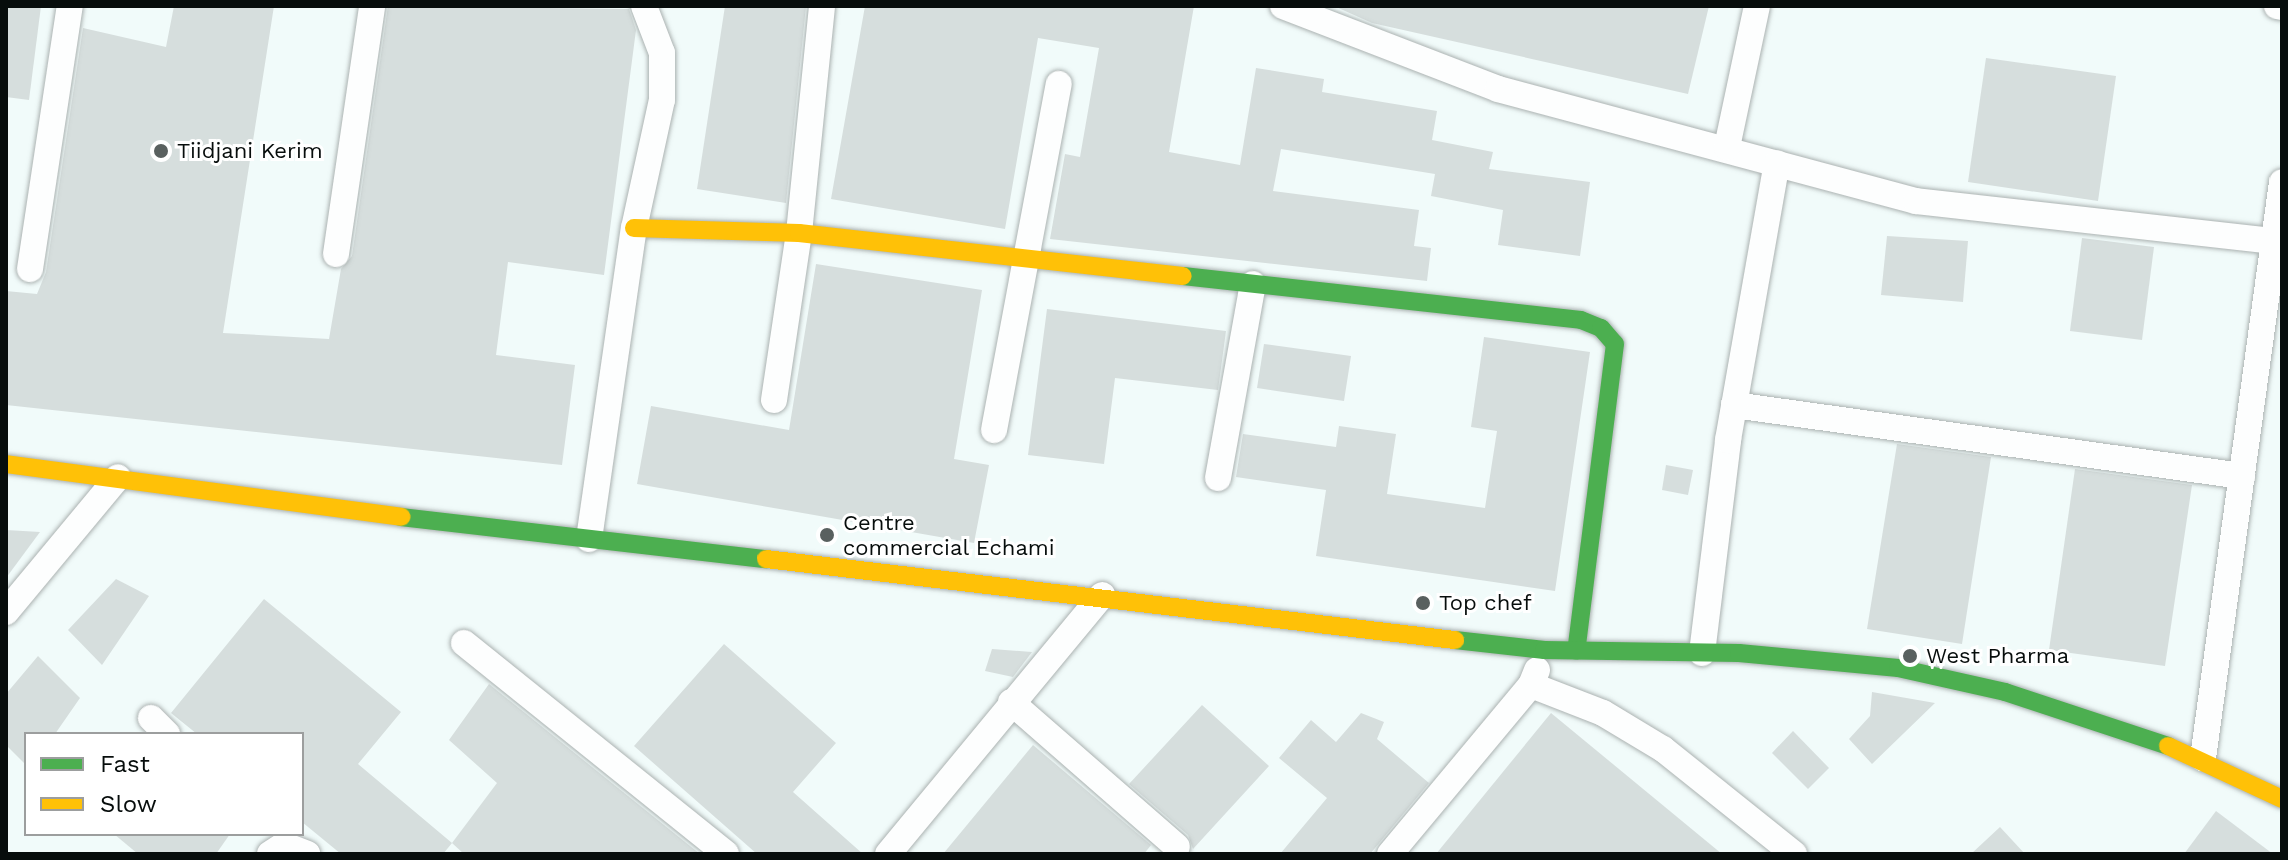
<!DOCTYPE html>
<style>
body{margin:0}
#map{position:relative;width:2288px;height:860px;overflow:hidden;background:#f1fbfa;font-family:"Work Sans",sans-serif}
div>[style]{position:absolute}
.building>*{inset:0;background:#d6dedd}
.roads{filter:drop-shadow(0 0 2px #abb2b1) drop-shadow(0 0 2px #abb2b1)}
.street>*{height:26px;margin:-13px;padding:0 13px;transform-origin:13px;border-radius:13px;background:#fdfefe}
.fast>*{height:18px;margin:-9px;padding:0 9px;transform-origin:9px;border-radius:9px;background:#4caf50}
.slow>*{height:18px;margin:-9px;padding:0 9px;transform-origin:9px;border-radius:9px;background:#ffc107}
.dots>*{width:22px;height:22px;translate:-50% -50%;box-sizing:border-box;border:4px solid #fff;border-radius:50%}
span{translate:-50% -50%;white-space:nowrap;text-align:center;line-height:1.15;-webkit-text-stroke:6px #fff;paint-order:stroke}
.poi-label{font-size:22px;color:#070d0c}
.left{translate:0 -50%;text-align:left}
.frame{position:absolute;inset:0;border:8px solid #070d0c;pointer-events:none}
.legend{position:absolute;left:24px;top:732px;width:280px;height:104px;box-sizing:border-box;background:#fff;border:2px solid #9c9e9e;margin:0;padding:10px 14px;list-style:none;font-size:24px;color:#070d0c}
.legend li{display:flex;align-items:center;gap:16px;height:40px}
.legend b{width:40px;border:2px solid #9c9e9e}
</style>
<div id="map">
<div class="building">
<div style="clip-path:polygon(6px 6px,41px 6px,29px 100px,6px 97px)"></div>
<div style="clip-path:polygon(174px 6px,274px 6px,223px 333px,329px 339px,341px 269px,352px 256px,388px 6px,629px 9px,636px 30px,604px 275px,508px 262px,496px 355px,575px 365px,562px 465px,6px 405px,6px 291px,37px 294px,46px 272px,83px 28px,166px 47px)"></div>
<div style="clip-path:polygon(725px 6px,806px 6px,786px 203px,697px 189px)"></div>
<div style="clip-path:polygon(865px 6px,1194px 6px,1169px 152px,1240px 165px,1256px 68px,1324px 79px,1322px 92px,1437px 111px,1432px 140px,1493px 152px,1489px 169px,1590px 182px,1580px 256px,1498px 245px,1503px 210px,1431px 196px,1435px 174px,1281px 149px,1273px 191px,1419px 210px,1414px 246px,1431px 248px,1427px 281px,1050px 239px,1065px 154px,1080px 157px,1099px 48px,1038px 38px,1005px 229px,831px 199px)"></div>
<div style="clip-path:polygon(1334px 6px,1709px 6px,1688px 94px,1372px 23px)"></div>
<div style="clip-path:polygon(1986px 58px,2116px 76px,2098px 201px,1968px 182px)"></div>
<div style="clip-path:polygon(1887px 236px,1968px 241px,1963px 302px,1881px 295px)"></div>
<div style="clip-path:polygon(2082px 238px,2154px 247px,2142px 340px,2070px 331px)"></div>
<div style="clip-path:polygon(816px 264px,982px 290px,954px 459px,989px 465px,974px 543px,637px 484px,651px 406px,789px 430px)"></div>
<div style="clip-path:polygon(1047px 309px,1226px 331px,1218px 390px,1115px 378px,1104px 464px,1028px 455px)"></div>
<div style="clip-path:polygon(1484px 337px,1590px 352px,1555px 591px,1316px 556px,1326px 490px,1236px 477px,1243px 434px,1336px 447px,1339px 426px,1396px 434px,1387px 494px,1485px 508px,1497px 431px,1471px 427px)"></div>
<div style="clip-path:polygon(1264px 344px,1351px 356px,1344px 401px,1257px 388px)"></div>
<div style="clip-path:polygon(1897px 444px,1991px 457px,1962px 644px,1867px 629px)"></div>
<div style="clip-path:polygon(1666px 465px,1693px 470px,1688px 495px,1662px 490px)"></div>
<div style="clip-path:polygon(2075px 469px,2192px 485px,2165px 666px,2049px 650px)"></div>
<div style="clip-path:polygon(6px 530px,40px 532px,6px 578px)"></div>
<div style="clip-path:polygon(116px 579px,149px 596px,102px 665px,68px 630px)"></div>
<div style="clip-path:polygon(264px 599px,401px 712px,358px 764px,452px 843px,443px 854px,341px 854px,302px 822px,302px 734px,197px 734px,171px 713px)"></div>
<div style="clip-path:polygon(724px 644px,836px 743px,793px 792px,863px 854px,757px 854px,634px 746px)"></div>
<div style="clip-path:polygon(992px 649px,1032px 652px,1013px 677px,985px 671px)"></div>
<div style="clip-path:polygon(38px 656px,80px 698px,55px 734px,26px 734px,26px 765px,6px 745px,6px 694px)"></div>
<div style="clip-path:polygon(489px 684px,700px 854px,464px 854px,452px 843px,497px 783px,449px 740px)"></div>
<div style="clip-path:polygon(1872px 692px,1935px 703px,1872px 764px,1849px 739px,1870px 716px)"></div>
<div style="clip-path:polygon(1202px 705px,1269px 766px,1193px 849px,1188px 835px,1129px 784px)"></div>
<div style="clip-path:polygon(1361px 713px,1384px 722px,1377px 739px,1429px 783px,1370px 854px,1280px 854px,1327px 798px,1279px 758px,1311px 720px,1336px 742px)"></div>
<div style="clip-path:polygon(1551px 713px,1722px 854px,1436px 854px)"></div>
<div style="clip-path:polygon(1793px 731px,1829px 768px,1808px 789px,1772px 753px)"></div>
<div style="clip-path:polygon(1033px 745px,1151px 845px,1144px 854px,943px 854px)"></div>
<div style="clip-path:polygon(2216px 811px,2273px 854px,2184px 854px)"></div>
<div style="clip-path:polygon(2000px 827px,2025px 854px,1971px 854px)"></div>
<div style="clip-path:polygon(114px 834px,230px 834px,216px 854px,138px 854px)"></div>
</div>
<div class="roads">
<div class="street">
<div style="left:1283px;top:6px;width:230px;rotate:21.1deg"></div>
<div style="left:1498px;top:89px;width:433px;rotate:15deg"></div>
<div style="left:1916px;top:201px;width:361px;rotate:6.4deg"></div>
<div style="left:2277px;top:6px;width:5px;rotate:11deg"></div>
<div style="left:1727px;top:147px;width:144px;rotate:-78deg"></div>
<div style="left:336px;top:254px;width:251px;rotate:-81.7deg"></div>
<div style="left:30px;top:269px;width:266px;rotate:-81.4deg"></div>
<div style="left:774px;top:400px;width:169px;rotate:-81.5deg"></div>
<div style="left:799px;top:233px;width:228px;rotate:-84.2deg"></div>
<div style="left:1734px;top:405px;width:513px;rotate:7.96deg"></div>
<div style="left:994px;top:430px;width:352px;rotate:-79.4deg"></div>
<div style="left:1218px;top:478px;width:197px;rotate:-79.8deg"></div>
<div style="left:589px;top:539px;width:314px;rotate:-81.8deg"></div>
<div style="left:634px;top:228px;width:131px;rotate:-77.7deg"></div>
<div style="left:662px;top:100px;width:47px;rotate:-90deg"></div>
<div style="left:662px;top:53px;width:50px;rotate:-111deg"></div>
<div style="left:6px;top:612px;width:175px;rotate:-50.3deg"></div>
<div style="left:464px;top:643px;width:336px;rotate:38.8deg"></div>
<div style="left:1702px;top:653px;width:215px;rotate:-83deg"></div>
<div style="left:1728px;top:440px;width:281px;rotate:-80deg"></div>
<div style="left:1531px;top:685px;width:77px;rotate:21.3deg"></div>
<div style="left:1603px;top:713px;width:70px;rotate:31deg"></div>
<div style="left:1663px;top:749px;width:168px;rotate:38.7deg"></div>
<div style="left:1011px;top:702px;width:220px;rotate:41.1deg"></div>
<div style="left:151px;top:718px;width:23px;rotate:45deg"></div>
<div style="left:2203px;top:758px;width:581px;rotate:-82.19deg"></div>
<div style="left:270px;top:854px;width:17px;rotate:-33deg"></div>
<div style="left:284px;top:845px;width:25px;rotate:21deg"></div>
<div style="left:888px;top:854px;width:336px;rotate:-50.4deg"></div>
<div style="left:1390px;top:854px;width:220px;rotate:-50.2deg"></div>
<div style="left:1531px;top:685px;width:16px;rotate:-68deg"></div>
</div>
<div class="fast">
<div style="left:1183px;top:276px;width:400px;rotate:6.3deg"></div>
<div style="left:1581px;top:320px;width:22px;rotate:22deg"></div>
<div style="left:1601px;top:328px;width:21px;rotate:49deg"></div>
<div style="left:1615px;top:344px;width:309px;rotate:97.2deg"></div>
<div style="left:401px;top:517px;width:367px;rotate:6.6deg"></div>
<div style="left:1455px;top:640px;width:90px;rotate:6.4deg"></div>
<div style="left:1544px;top:650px;width:195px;rotate:0.9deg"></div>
<div style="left:1739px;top:653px;width:160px;rotate:5.4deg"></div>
<div style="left:1898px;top:668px;width:110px;rotate:12.6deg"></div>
<div style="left:2005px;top:692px;width:172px;rotate:18.3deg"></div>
</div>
<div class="slow">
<div style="left:634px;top:228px;width:165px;rotate:1.7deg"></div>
<div style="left:799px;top:233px;width:386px;rotate:6.4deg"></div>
<div style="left:6px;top:464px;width:399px;rotate:7.6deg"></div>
<div style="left:766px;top:559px;width:694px;rotate:6.71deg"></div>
<div style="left:2168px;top:746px;width:126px;rotate:24.9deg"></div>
</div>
</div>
<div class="dots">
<div style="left:161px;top:151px;background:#59605f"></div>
<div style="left:827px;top:535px;background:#59605f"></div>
<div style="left:1423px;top:603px;background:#59605f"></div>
<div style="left:1910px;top:656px;background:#59605f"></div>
</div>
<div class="poi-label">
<span class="left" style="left:177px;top:151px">Tiidjani Kerim</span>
<span class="left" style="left:843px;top:535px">Centre<br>commercial Echami</span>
<span class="left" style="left:1439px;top:603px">Top chef</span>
<span class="left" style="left:1926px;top:656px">West Pharma</span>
</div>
<div class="frame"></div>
<ul class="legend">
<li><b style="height:10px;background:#4caf50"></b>Fast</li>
<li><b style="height:10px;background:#ffc107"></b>Slow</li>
</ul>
</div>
